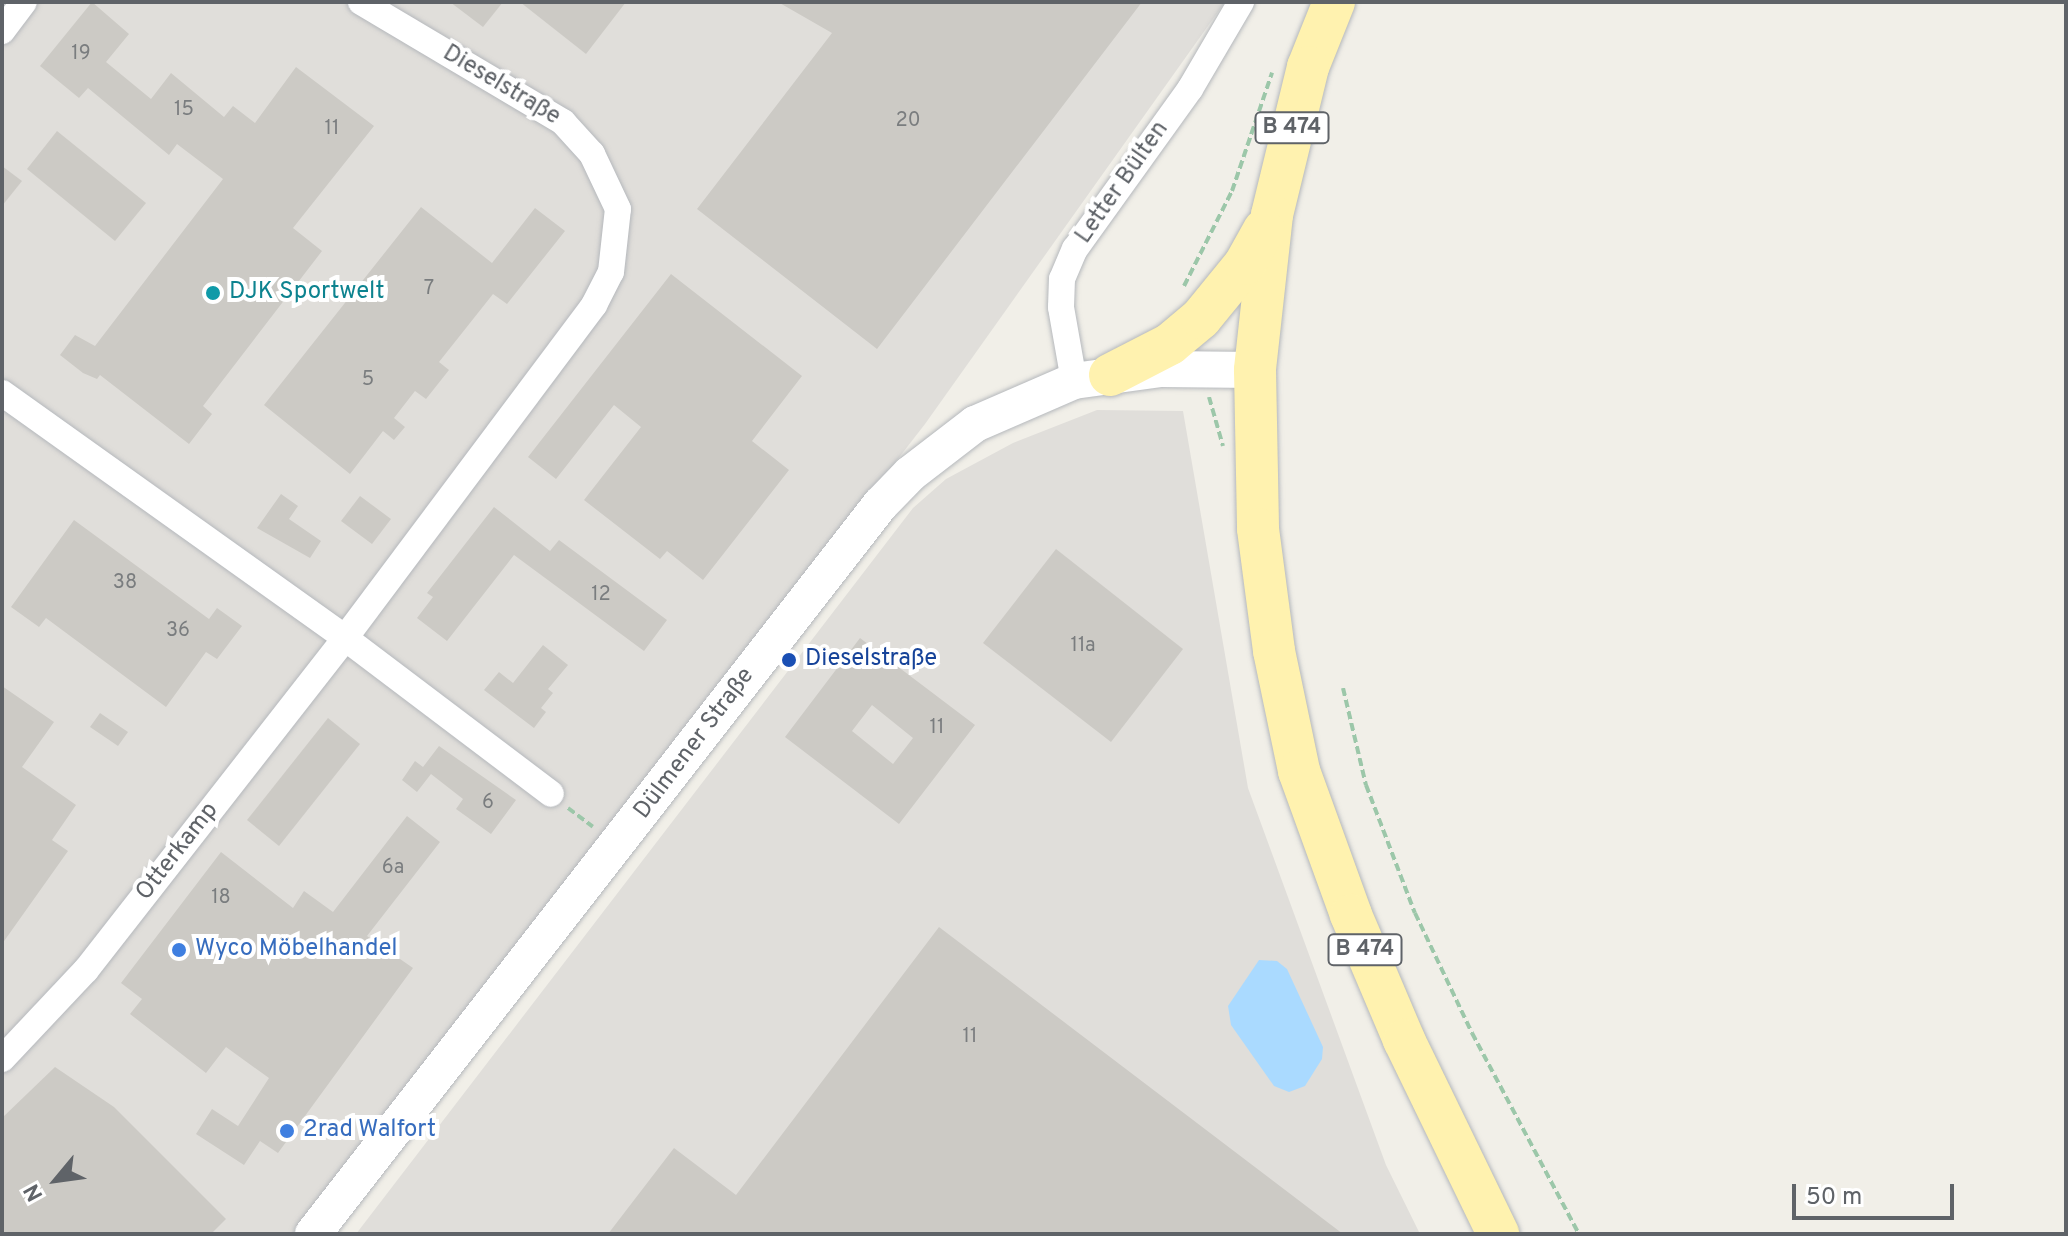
<!DOCTYPE html>
<meta charset="utf-8">
<style>
body{margin:0}
#map{position:relative;width:2068px;height:1236px;overflow:hidden;background:#f1efe8;font-family:Overpass,sans-serif}
div>[style]{position:absolute}
.industrial>*{inset:0;background:#e0deda}
.water>*{inset:0;background:#aadaff}
.building>*{inset:0;background:#cccac5}
.path>*{height:4px;margin-top:-2px;transform-origin:0;background:repeating-linear-gradient(90deg,#9cc7a9 0 8px,transparent 0 12px)}
.roads{filter:drop-shadow(0 0 2px #b5b8bc) drop-shadow(0 0 2px #b5b8bc)}
.street>*{height:26px;margin:-13px;padding:0 13px;transform-origin:13px;border-radius:13px;background:#fff}
.secondary>*{height:36px;margin:-18px;padding:0 18px;transform-origin:18px;border-radius:18px;background:#fff}
.primary>*{height:42px;margin:-21px;padding:0 21px;transform-origin:21px;border-radius:21px;background:#fff2af}
.dots>*{width:22px;height:22px;translate:-50% -50%;box-sizing:border-box;border:4px solid #fff;border-radius:50%}
span{translate:-50% -50%;white-space:nowrap;text-align:center;line-height:1.15;-webkit-text-stroke:8px #fff;paint-order:stroke}
.number-label{font-size:20px;color:#7a7d7f}
.number-label span{-webkit-text-stroke-width:0}
.shield-label span{padding:2px 6px;background:#fff;border:2px solid;border-radius:6px;-webkit-text-stroke-width:0}
.shield-label{font-size:22px;color:#5f6368;font-weight:700}
.street-label{font-size:24px;color:#5f6368}
.culture-label{font-size:24px;color:#0d838f}
.left{translate:0 -50%;text-align:left}
.transit-label{font-size:24px;color:#164399}
.shop-label{font-size:24px;color:#366cbe}
.frame{position:absolute;inset:0;border:4px solid #5f6368;pointer-events:none}
.north{position:absolute;left:16px;top:1140px;width:80px;height:80px;-webkit-text-stroke:6px #fff;paint-order:stroke;rotate:241deg;font-size:22px;font-weight:700;line-height:32px;text-align:center;color:#5f6368}
.north::after{content:'';display:block;margin:auto;width:28px;height:36px;background:#5f6368;clip-path:polygon(50% 0,100% 100%,50% 72%,0 100%)}
.scale{position:absolute;left:1792px;top:1184px;width:162px;height:36px;box-sizing:border-box;border:4px solid #5f6368;border-top:0;padding-left:10px;font-size:24px;line-height:28px;white-space:nowrap;color:#5f6368;-webkit-text-stroke:6px #fff;paint-order:stroke}
</style>
<div id="map">
<div class="industrial">
<div style="clip-path:polygon(2px 2px,1225px 2px,925px 424px,296px 1234px,2px 1234px)"></div>
<div style="clip-path:polygon(1097px 410px,1183px 411px,1248px 788px,1386px 1165px,1420px 1234px,356px 1234px,913px 508px,946px 479px,1013px 443px)"></div>
</div>
<div class="water">
<div style="clip-path:polygon(1259px 960px,1277px 961px,1287px 969px,1323px 1047px,1322px 1059px,1305px 1086px,1289px 1092px,1274px 1086px,1231px 1025px,1228px 1006px)"></div>
</div>
<div class="building">
<div style="clip-path:polygon(92px 2px,129px 34px,106px 62px,151px 99px,171px 73px,224px 117px,233px 106px,255px 123px,296px 67px,374px 126px,293px 228px,322px 251px,203px 406px,212px 414px,189px 444px,100px 375px,97px 379px,83px 373px,60px 355px,75px 335px,95px 346px,223px 179px,177px 144px,169px 155px,88px 88px,79px 98px,40px 66px)"></div>
<div style="clip-path:polygon(450px 2px,503px 2px,483px 27px)"></div>
<div style="clip-path:polygon(520px 2px,626px 2px,586px 54px)"></div>
<div style="clip-path:polygon(778px 2px,1142px 2px,877px 349px,697px 209px,832px 33px)"></div>
<div style="clip-path:polygon(57px 131px,146px 203px,115px 241px,27px 169px)"></div>
<div style="clip-path:polygon(2px 166px,22px 181px,2px 206px)"></div>
<div style="clip-path:polygon(421px 207px,492px 263px,535px 208px,565px 231px,507px 304px,493px 294px,439px 362px,449px 370px,426px 399px,415px 391px,394px 418px,405px 427px,394px 440px,383px 431px,350px 474px,264px 405px)"></div>
<div style="clip-path:polygon(671px 274px,802px 376px,752px 441px,789px 470px,703px 580px,667px 551px,660px 559px,584px 500px,641px 427px,614px 405px,556px 479px,528px 457px)"></div>
<div style="clip-path:polygon(281px 494px,298px 506px,289px 519px,321px 541px,310px 558px,257px 528px)"></div>
<div style="clip-path:polygon(360px 496px,391px 519px,372px 544px,341px 521px)"></div>
<div style="clip-path:polygon(494px 507px,550px 551px,559px 540px,667px 620px,644px 651px,514px 555px,447px 641px,417px 618px,433px 597px,427px 593px)"></div>
<div style="clip-path:polygon(74px 520px,209px 619px,217px 608px,242px 626px,217px 659px,206px 652px,166px 707px,46px 618px,39px 627px,11px 607px)"></div>
<div style="clip-path:polygon(1056px 549px,1183px 649px,1111px 742px,983px 643px)"></div>
<div style="clip-path:polygon(evenodd,860px 638px,975px 725px,899px 824px,785px 737px,860px 638px,872px 705px,913px 738px,893px 764px,852px 731px,872px 705px)"></div>
<div style="clip-path:polygon(543px 645px,568px 665px,548px 689px,553px 693px,541px 708px,546px 712px,534px 728px,484px 690px,499px 672px,513px 683px)"></div>
<div style="clip-path:polygon(2px 686px,54px 722px,22px 767px,76px 805px,52px 840px,68px 851px,2px 944px)"></div>
<div style="clip-path:polygon(100px 713px,128px 732px,118px 746px,90px 727px)"></div>
<div style="clip-path:polygon(328px 718px,360px 744px,279px 846px,247px 820px)"></div>
<div style="clip-path:polygon(439px 746px,516px 800px,491px 834px,456px 809px,463px 799px,431px 774px,417px 792px,402px 780px,415px 761px,423px 767px)"></div>
<div style="clip-path:polygon(407px 816px,440px 842px,367px 936px,413px 968px,278px 1153px,260px 1141px,244px 1165px,196px 1134px,212px 1109px,238px 1126px,269px 1078px,226px 1047px,206px 1073px,130px 1014px,142px 999px,121px 983px,221px 852px,293px 908px,304px 891px,333px 912px)"></div>
<div style="clip-path:polygon(939px 927px,1343px 1234px,608px 1234px,674px 1148px,736px 1195px)"></div>
<div style="clip-path:polygon(55px 1067px,114px 1107px,226px 1219px,211px 1234px,2px 1234px,2px 1118px)"></div>
</div>
<div class="path">
<div style="left:1184px;top:286px;width:106px;rotate:-63.2deg"></div>
<div style="left:1232px;top:191px;width:125px;rotate:-71.3deg"></div>
<div style="left:1209px;top:397px;width:51px;rotate:74.1deg"></div>
<div style="left:1343px;top:688px;width:100px;rotate:76.7deg"></div>
<div style="left:1366px;top:785px;width:137px;rotate:69.1deg"></div>
<div style="left:1415px;top:913px;width:133px;rotate:64.6deg"></div>
<div style="left:1472px;top:1033px;width:228px;rotate:62deg"></div>
<div style="left:568px;top:808px;width:31px;rotate:37deg"></div>
</div>
<div class="roads">
<div class="street">
<div style="left:2px;top:31px;width:36px;rotate:-53deg"></div>
<div style="left:1074px;top:381px;width:75px;rotate:-100deg"></div>
<div style="left:1061px;top:307px;width:28px;rotate:-88deg"></div>
<div style="left:1062px;top:279px;width:33px;rotate:-67deg"></div>
<div style="left:1075px;top:249px;width:197px;rotate:-54.3deg"></div>
<div style="left:1190px;top:89px;width:101px;rotate:-59.6deg"></div>
<div style="left:2px;top:393px;width:422px;rotate:35.5deg"></div>
<div style="left:345px;top:638px;width:258px;rotate:37.1deg"></div>
<div style="left:2px;top:1059px;width:122px;rotate:-46.7deg"></div>
<div style="left:86px;top:970px;width:421px;rotate:-52deg"></div>
<div style="left:345px;top:638px;width:416px;rotate:-53.2deg"></div>
<div style="left:594px;top:305px;width:37px;rotate:-63deg"></div>
<div style="left:611px;top:272px;width:63px;rotate:-83.7deg"></div>
<div style="left:618px;top:209px;width:61px;rotate:-115.3deg"></div>
<div style="left:592px;top:154px;width:43px;rotate:-132.2deg"></div>
<div style="left:563px;top:122px;width:235px;rotate:-149.3deg"></div>
</div>
<div class="secondary">
<div style="left:313px;top:1234px;width:924px;rotate:-52.13deg"></div>
<div style="left:880px;top:505px;width:43px;rotate:-45.9deg"></div>
<div style="left:910px;top:474px;width:82px;rotate:-37.6deg"></div>
<div style="left:975px;top:424px;width:108px;rotate:-23.5deg"></div>
<div style="left:1074px;top:381px;width:88px;rotate:-7.9deg"></div>
<div style="left:1161px;top:369px;width:94px;rotate:0.6deg"></div>
</div>
<div class="primary">
<div style="left:1334px;top:2px;width:70px;rotate:111.8deg"></div>
<div style="left:1308px;top:67px;width:152px;rotate:103.7deg"></div>
<div style="left:1272px;top:215px;width:156px;rotate:96.3deg"></div>
<div style="left:1255px;top:370px;width:159px;rotate:88.9deg"></div>
<div style="left:1258px;top:529px;width:123px;rotate:82.5deg"></div>
<div style="left:1274px;top:651px;width:123px;rotate:78.2deg"></div>
<div style="left:1299px;top:771px;width:153px;rotate:70.1deg"></div>
<div style="left:1351px;top:915px;width:136px;rotate:67deg"></div>
<div style="left:1404px;top:1040px;width:216px;rotate:64.1deg"></div>
<div style="left:1110px;top:375px;width:68px;rotate:-27.3deg"></div>
<div style="left:1170px;top:344px;width:40px;rotate:-40deg"></div>
<div style="left:1201px;top:318px;width:70px;rotate:-50.8deg"></div>
<div style="left:1245px;top:264px;width:39px;rotate:-61deg"></div>
</div>
</div>
<div class="dots">
<div style="left:213px;top:293px;background:#0f9aa8"></div>
<div style="left:789px;top:660px;background:#1a4fb4"></div>
<div style="left:179px;top:950px;background:#3f7fe0"></div>
<div style="left:287px;top:1131px;background:#3f7fe0"></div>
</div>
<div class="number-label">
<span style="left:81px;top:54px">19</span>
<span style="left:184px;top:110px">15</span>
<span style="left:908px;top:121px">20</span>
<span style="left:332px;top:129px">11</span>
<span style="left:429px;top:289px">7</span>
<span style="left:368px;top:380px">5</span>
<span style="left:125px;top:583px">38</span>
<span style="left:601px;top:595px">12</span>
<span style="left:178px;top:631px">36</span>
<span style="left:1083px;top:646px">11a</span>
<span style="left:937px;top:728px">11</span>
<span style="left:488px;top:803px">6</span>
<span style="left:393px;top:868px">6a</span>
<span style="left:221px;top:898px">18</span>
<span style="left:970px;top:1037px">11</span>
</div>
<div class="shield-label">
<span style="left:1292px;top:128px">B 474</span>
<span style="left:1365px;top:950px">B 474</span>
</div>
<div class="street-label">
<span style="left:501px;top:86px;rotate:31deg">Dieselstraße</span>
<span style="left:1123px;top:183px;rotate:-55deg">Letter Bülten</span>
<span style="left:695px;top:744px;rotate:-53deg">Dülmener Straße</span>
<span style="left:178px;top:852px;rotate:-52deg">Otterkamp</span>
</div>
<div class="culture-label">
<span class="left" style="left:229px;top:293px">DJK Sportwelt</span>
</div>
<div class="transit-label">
<span class="left" style="left:805px;top:660px">Dieselstraße</span>
</div>
<div class="shop-label">
<span class="left" style="left:195px;top:950px">Wyco Möbelhandel</span>
<span class="left" style="left:303px;top:1131px">2rad Walfort</span>
</div>
<div class="frame"></div>
<div class="north">N</div>
<div class="scale">50 m</div>
</div>
